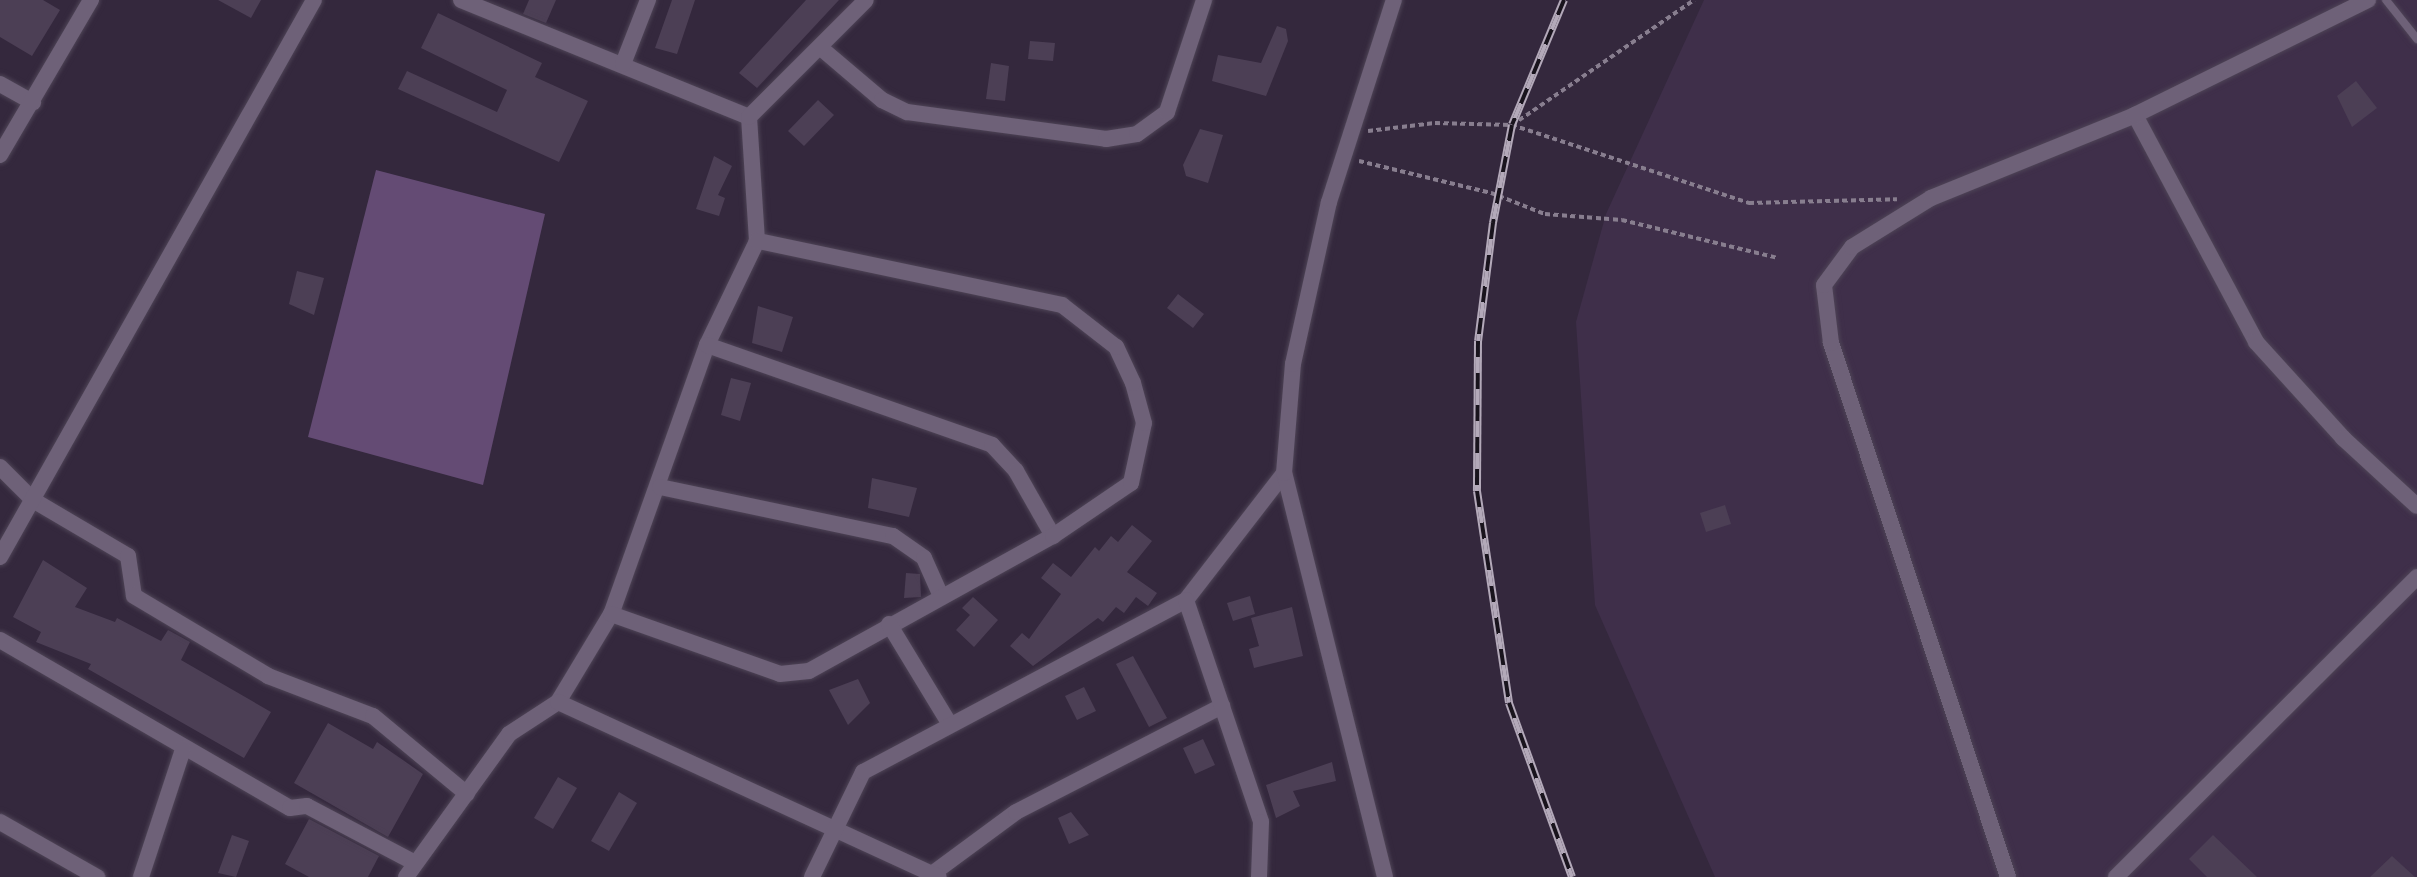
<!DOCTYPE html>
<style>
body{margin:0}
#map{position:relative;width:2417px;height:877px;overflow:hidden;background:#34283d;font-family:"Exo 2",sans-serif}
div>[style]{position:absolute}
.built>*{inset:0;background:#3f2f4a}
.green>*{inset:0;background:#644b74}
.building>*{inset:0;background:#4c3f55}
.path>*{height:3.5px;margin-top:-1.75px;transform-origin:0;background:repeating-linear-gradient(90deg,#887e8f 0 5px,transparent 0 8.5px)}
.roads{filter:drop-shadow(0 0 2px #4e4456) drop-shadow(0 0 2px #4e4456)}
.lane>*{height:8px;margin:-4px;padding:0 4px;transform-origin:4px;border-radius:4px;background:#6e6178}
.street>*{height:16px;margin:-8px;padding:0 8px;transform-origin:8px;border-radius:8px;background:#6e6178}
.rail>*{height:8px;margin-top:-4px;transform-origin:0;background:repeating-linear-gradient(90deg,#19141d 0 16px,#b3a9b9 0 32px);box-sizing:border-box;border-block:2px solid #b3a9b9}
span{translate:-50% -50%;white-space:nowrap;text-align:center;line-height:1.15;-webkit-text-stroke:6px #19141d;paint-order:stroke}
</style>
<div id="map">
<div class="built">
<div style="clip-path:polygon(1704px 0,2417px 0,2417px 877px,1715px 877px,1595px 605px,1576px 322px,1606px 214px)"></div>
</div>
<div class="green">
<div style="clip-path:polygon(376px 170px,545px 214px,483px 485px,308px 437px)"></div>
</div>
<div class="building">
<div style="clip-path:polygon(0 0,43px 0,60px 10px,32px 56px,0 37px)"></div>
<div style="clip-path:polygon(218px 0,261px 0,251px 18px)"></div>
<div style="clip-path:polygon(529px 0,556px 0,546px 23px,523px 14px)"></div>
<div style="clip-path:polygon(672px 0,695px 0,677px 54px,655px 48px)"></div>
<div style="clip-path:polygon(806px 0,839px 0,757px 88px,739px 73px)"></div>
<div style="clip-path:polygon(438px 13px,542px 63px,535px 77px,588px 101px,559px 162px,398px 89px,407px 71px,497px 112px,507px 90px,421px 48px)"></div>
<div style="clip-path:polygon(1277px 26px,1286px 29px,1288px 41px,1266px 96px,1212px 81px,1218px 55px,1261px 63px)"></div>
<div style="clip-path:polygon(1030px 41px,1055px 43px,1053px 61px,1028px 59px)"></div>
<div style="clip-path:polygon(991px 63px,1009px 66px,1005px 101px,986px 99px)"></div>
<div style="clip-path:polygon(2356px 81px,2377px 108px,2352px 127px,2337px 96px)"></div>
<div style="clip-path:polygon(818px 100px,834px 115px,804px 146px,788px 131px)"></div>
<div style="clip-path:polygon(1200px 129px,1223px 135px,1208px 183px,1186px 176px,1183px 165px)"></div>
<div style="clip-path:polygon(714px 156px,732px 166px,718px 195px,725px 198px,719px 216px,696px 209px)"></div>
<div style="clip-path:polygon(297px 271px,324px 278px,314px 315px,289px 304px)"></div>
<div style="clip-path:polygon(1178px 294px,1204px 314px,1193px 328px,1167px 308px)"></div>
<div style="clip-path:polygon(758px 306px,793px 317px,782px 352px,752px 343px)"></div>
<div style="clip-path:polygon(731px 378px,751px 383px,740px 421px,721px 415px)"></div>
<div style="clip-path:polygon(872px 478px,917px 488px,909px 517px,868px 508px)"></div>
<div style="clip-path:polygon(1725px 505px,1731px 524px,1706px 532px,1700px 513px)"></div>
<div style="clip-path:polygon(1132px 525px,1152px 541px,1127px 572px,1157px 593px,1148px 606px,1136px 597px,1124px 613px,1116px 607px,1103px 622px,1098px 618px,1033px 666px,1010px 646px,1022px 633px,1029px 639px,1061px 594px,1041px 578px,1053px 563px,1071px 577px,1095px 547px,1099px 551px,1111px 536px,1118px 542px)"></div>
<div style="clip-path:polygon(43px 560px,87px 588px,75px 607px,115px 622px,117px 618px,161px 641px,168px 630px,190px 642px,181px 660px,271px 712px,244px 758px,88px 669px,91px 664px,36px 642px,41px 632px,13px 617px)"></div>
<div style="clip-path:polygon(906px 573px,920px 574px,921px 597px,904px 598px)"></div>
<div style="clip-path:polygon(1250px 596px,1255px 614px,1233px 621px,1227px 603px)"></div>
<div style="clip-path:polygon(973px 597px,998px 620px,974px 647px,956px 630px,970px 615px,962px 608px)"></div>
<div style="clip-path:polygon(1292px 607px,1303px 656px,1254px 668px,1249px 649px,1259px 646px,1251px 618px)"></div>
<div style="clip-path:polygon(1133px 656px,1167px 718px,1149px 727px,1116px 664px)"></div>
<div style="clip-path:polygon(858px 679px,870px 703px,848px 725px,829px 690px)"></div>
<div style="clip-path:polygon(1084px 687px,1096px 711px,1077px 720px,1065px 696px)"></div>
<div style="clip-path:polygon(328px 723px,373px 749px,377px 742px,423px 774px,388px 837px,294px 783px)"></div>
<div style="clip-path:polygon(1203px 739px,1215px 765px,1195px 774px,1183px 748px)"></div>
<div style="clip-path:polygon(1332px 762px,1336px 781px,1293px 791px,1300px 806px,1276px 818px,1266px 785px)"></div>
<div style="clip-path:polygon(558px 777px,577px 788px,553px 829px,534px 818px)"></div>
<div style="clip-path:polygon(619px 792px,637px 803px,609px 851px,591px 841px)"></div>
<div style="clip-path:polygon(1071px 812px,1089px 835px,1069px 844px,1058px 818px)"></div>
<div style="clip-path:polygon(309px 819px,379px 856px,368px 877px,309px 877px,285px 864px)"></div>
<div style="clip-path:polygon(232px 835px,249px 841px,236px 877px,218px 873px)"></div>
<div style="clip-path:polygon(2213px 835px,2257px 877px,2207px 877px,2189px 859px)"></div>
<div style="clip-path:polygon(2392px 856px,2415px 877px,2370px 877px)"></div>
</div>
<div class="path">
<div style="left:1512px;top:125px;width:221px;rotate:-34.5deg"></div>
<div style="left:1368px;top:131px;width:67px;rotate:-6.8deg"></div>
<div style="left:1435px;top:123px;width:77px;rotate:1.5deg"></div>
<div style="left:1512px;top:125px;width:250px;rotate:18.2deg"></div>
<div style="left:1749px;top:203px;width:148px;rotate:-1.5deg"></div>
<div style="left:1359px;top:161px;width:136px;rotate:13.6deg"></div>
<div style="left:1491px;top:193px;width:58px;rotate:21.3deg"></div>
<div style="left:1545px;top:214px;width:77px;rotate:4.5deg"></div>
<div style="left:1622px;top:220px;width:161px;rotate:13.7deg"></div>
</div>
<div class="roads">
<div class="lane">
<div style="left:2386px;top:0;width:50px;rotate:51.5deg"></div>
</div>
<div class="street">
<div style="left:461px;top:0;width:311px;rotate:22.1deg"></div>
<div style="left:749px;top:117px;width:124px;rotate:86.3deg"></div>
<div style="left:757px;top:241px;width:115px;rotate:115.7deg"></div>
<div style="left:707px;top:345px;width:286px;rotate:109.6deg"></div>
<div style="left:611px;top:614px;width:103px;rotate:121.1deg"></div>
<div style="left:822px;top:49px;width:79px;rotate:40.4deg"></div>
<div style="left:882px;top:100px;width:28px;rotate:26deg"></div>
<div style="left:907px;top:112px;width:201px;rotate:7.7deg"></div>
<div style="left:1106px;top:139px;width:31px;rotate:-9deg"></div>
<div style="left:1137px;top:134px;width:37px;rotate:-36deg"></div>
<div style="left:1167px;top:112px;width:118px;rotate:-71.7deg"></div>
<div style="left:623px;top:64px;width:69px;rotate:-68.7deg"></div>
<div style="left:0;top:84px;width:38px;rotate:29deg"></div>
<div style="left:2135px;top:115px;width:257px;rotate:61.9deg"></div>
<div style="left:2256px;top:342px;width:130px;rotate:47.8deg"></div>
<div style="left:2343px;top:438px;width:100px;rotate:42.6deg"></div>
<div style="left:749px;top:117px;width:165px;rotate:-45deg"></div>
<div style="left:0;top:155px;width:180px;rotate:-59.6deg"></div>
<div style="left:707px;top:345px;width:302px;rotate:19.3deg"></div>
<div style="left:992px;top:445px;width:35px;rotate:47deg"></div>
<div style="left:1016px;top:471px;width:75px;rotate:60.4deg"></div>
<div style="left:0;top:467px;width:47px;rotate:45deg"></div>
<div style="left:33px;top:500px;width:110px;rotate:30.5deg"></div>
<div style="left:128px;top:556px;width:40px;rotate:81.5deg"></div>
<div style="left:134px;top:596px;width:156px;rotate:30.8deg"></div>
<div style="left:268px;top:676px;width:112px;rotate:20.9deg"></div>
<div style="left:373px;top:716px;width:122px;rotate:39.7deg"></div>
<div style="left:660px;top:487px;width:238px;rotate:11.9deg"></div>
<div style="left:893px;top:536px;width:38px;rotate:35deg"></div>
<div style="left:924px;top:558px;width:39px;rotate:66deg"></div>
<div style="left:0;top:557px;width:639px;rotate:-60.59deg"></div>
<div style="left:1186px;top:600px;width:160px;rotate:-52.3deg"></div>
<div style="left:611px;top:614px;width:179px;rotate:19.5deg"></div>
<div style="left:780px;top:674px;width:29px;rotate:-6deg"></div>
<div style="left:809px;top:671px;width:279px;rotate:-29deg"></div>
<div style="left:1053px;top:536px;width:94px;rotate:-34.2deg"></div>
<div style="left:1131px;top:483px;width:61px;rotate:-77.8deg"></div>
<div style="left:1144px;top:423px;width:41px;rotate:-105.4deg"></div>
<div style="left:1133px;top:383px;width:40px;rotate:-115deg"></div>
<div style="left:1116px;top:347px;width:68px;rotate:-142.1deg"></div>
<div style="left:1062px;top:305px;width:312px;rotate:-168.1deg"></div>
<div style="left:889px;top:624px;width:116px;rotate:58.8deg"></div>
<div style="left:0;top:640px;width:335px;rotate:30.1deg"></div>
<div style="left:290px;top:808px;width:17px;rotate:-7deg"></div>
<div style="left:307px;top:806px;width:122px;rotate:27.8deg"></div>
<div style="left:0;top:822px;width:112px;rotate:29.6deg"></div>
<div style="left:932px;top:874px;width:104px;rotate:-36.4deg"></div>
<div style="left:1016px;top:812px;width:232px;rotate:-27.2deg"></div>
<div style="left:141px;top:877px;width:135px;rotate:-71.8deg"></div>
<div style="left:406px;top:877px;width:176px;rotate:-54.2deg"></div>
<div style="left:509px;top:734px;width:59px;rotate:-33.1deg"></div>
<div style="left:558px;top:702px;width:419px;rotate:24.7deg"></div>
<div style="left:812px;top:877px;width:117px;rotate:-64.1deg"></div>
<div style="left:863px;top:772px;width:366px;rotate:-28deg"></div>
<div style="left:1186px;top:600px;width:234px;rotate:71.3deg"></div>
<div style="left:1261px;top:822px;width:55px;rotate:92.1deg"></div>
<div style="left:1385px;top:877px;width:416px;rotate:-104deg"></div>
<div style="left:1284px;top:473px;width:109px;rotate:-85.3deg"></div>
<div style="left:1293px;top:364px;width:166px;rotate:-77.5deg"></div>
<div style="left:1329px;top:202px;width:212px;rotate:-72.2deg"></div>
<div style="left:2008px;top:877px;width:563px;rotate:-108.34deg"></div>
<div style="left:1831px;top:343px;width:58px;rotate:-96.9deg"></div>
<div style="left:1824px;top:285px;width:47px;rotate:-53.6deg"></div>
<div style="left:1852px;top:247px;width:93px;rotate:-31.8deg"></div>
<div style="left:1931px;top:198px;width:220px;rotate:-22.1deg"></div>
<div style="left:2135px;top:115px;width:260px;rotate:-26.3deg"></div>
<div style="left:2116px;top:877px;width:425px;rotate:-44.9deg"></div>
</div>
</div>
<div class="rail">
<div style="left:1564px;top:0;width:135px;rotate:112.6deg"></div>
<div style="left:1512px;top:125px;width:100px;rotate:101deg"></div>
<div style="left:1493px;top:223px;width:119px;rotate:97.2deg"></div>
<div style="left:1478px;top:341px;width:150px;rotate:90.4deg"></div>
<div style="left:1477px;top:491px;width:214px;rotate:81.4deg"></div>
<div style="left:1509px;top:703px;width:185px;rotate:70.1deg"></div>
</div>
</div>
